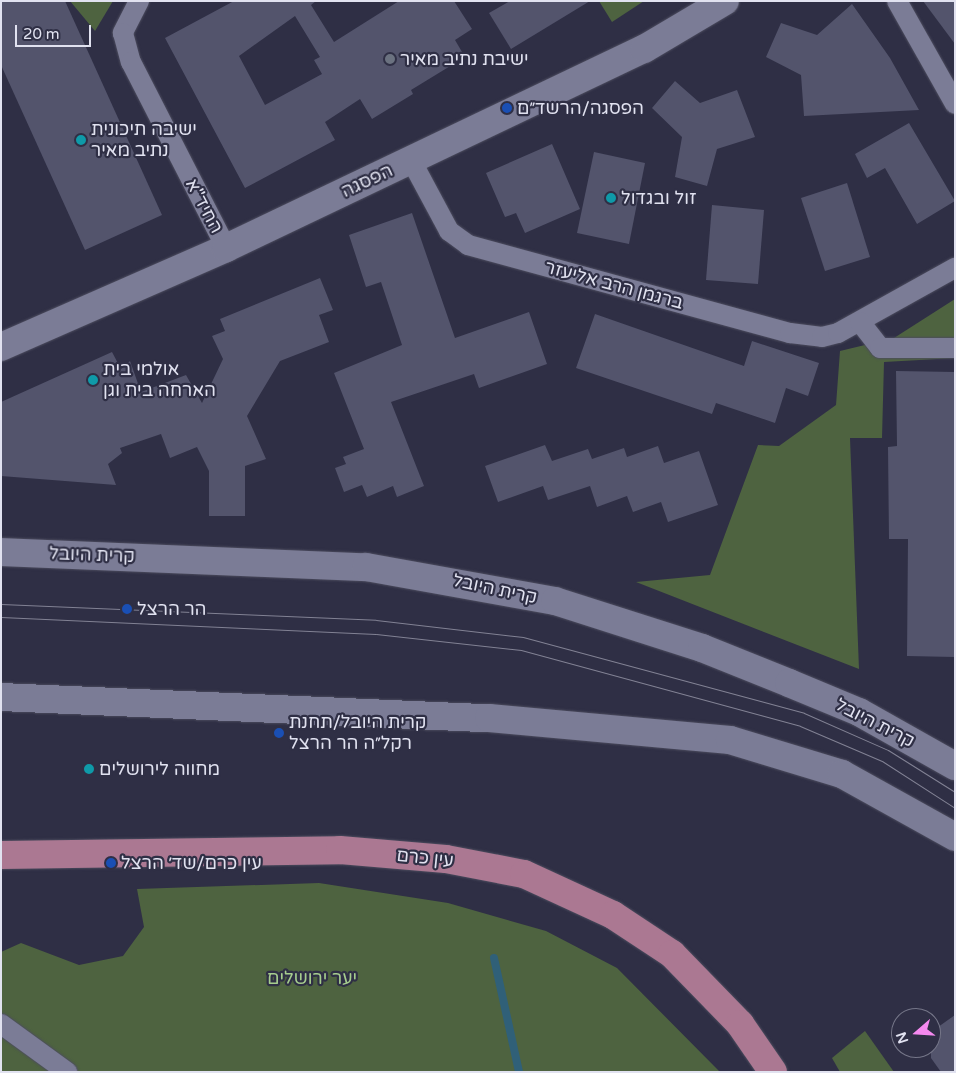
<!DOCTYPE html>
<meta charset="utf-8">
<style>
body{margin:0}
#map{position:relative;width:956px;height:1073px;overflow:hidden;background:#2f2f45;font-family:"Varela Round",Heebo,sans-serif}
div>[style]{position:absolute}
.green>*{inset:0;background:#4e6340}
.stream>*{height:8px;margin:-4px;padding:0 4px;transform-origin:4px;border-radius:4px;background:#306078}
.building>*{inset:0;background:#53546c}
.roads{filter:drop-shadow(0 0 1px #4c4c5e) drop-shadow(0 0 1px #4c4c5e)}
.street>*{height:20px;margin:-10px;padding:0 10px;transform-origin:10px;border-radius:10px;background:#7b7c96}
.secondary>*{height:28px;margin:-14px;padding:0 14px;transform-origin:14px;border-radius:14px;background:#7b7c96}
.primary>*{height:28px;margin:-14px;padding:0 14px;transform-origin:14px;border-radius:14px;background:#ab7892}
.tram>*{height:1px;margin:-0.5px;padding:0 0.5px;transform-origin:0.5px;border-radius:0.5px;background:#828294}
.dots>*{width:14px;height:14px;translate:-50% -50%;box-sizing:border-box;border:2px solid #2f2f45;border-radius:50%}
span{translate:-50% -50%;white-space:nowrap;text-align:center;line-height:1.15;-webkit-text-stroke:4.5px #2f2f45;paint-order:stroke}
.poi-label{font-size:18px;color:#e1e2f0}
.left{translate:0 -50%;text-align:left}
.street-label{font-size:18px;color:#e1e2f0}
.park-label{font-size:18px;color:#a6cd8e}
.frame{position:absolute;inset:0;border:2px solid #e1e2f0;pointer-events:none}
.north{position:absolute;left:891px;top:1008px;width:50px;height:50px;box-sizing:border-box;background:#2f2f45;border:1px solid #767789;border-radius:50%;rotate:251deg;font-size:14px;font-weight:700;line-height:20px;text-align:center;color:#e1e2f0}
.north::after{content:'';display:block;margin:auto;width:18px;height:22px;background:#f589ef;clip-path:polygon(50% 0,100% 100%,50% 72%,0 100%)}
.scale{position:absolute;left:15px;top:25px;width:76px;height:22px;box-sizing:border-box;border:2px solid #e1e2f0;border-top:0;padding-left:6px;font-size:15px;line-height:18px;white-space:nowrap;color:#e1e2f0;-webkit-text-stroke:4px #2f2f45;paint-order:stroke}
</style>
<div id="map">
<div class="green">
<div style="clip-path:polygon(70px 1px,113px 1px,95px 31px)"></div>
<div style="clip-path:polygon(599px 1px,644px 1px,612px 22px)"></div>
<div style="clip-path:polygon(955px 299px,955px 358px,884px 362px,882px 438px,850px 438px,859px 669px,636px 582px,710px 575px,758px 445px,779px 446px,836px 405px,840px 351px,894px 338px)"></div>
<div style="clip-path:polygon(319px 883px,448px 903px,546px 931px,617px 968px,720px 1072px,1px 1072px,1px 952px,21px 943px,79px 965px,123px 956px,144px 927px,137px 889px)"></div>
<div style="clip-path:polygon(865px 1031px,894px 1072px,840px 1072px,832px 1058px)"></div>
</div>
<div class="stream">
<div style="left:494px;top:958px;width:117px;rotate:77.6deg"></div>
</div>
<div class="building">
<div style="clip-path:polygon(1px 1px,65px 1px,162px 215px,85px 250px,1px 65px)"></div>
<div style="clip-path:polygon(evenodd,234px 1px,316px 1px,311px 5px,334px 42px,399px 1px,454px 1px,472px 29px,455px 40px,465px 57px,411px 90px,413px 94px,372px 119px,360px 99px,325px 122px,335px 140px,245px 188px,165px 38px,234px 1px,295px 16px,320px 57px,314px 60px,322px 74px,265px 105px,239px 56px,295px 16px)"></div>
<div style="clip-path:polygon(510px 1px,590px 1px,511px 49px,489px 13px)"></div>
<div style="clip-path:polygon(923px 1px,955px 1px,955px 44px)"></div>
<div style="clip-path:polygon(852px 4px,890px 58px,919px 110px,804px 116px,801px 75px,766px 57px,781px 23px,817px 35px)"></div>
<div style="clip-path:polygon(675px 81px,700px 103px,737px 90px,755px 137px,717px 149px,707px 186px,675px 177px,682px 137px,652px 108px)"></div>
<div style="clip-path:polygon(909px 123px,955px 201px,917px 224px,885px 168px,867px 178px,855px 154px)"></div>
<div style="clip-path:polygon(552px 144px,580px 209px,525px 233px,516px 213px,505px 217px,486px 173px)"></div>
<div style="clip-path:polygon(594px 152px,645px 163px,629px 244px,577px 233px)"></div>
<div style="clip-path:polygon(847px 183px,870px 257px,825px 271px,801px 198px)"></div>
<div style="clip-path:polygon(712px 205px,764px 210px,758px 284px,706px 280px)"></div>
<div style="clip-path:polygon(412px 213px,455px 338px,529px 312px,547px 364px,479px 388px,474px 374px,391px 402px,424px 486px,397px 497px,393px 486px,367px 497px,362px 485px,344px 492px,335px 468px,346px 464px,343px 457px,364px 449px,334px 373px,402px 345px,381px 282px,366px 287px,349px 235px)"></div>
<div style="clip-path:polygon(320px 278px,333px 310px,319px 315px,329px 342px,280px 361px,247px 416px,266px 459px,245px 466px,245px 516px,209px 516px,209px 471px,197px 447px,170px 458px,161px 434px,120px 448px,122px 453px,108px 464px,116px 485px,1px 476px,1px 402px,112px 352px,121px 369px,130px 361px,141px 392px,186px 375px,202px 403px,223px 359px,212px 336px,225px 331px,220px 319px)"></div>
<div style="clip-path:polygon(595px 314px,744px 366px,752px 341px,819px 363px,808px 396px,786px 388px,775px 423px,716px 403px,712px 414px,576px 368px)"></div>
<div style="clip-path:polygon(896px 371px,955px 372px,955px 657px,907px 656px,908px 539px,889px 539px,888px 447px,897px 446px)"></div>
<div style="clip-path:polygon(545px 445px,552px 461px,588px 449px,592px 459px,624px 448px,627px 457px,658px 446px,664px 463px,699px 451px,718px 505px,668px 522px,661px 502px,633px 512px,627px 496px,597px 507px,590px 486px,548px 500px,543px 486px,498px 502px,485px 466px)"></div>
<div style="clip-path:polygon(955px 1015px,955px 1072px,941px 1072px,931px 1058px,931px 1032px)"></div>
</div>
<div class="roads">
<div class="street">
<div style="left:139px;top:1px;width:36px;rotate:117deg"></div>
<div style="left:123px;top:33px;width:30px;rotate:75deg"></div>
<div style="left:131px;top:62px;width:209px;rotate:62.9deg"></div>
<div style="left:897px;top:1px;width:118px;rotate:60.6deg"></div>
<div style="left:411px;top:160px;width:81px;rotate:61.8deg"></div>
<div style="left:449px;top:231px;width:24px;rotate:36deg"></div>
<div style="left:468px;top:245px;width:334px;rotate:15.3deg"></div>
<div style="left:790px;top:333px;width:32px;rotate:7deg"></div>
<div style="left:822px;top:337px;width:16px;rotate:-14deg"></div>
<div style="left:838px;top:333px;width:134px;rotate:-29.1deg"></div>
<div style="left:860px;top:322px;width:33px;rotate:52deg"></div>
<div style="left:880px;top:348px;width:75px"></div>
<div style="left:1px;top:1024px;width:82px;rotate:36deg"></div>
</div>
<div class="secondary">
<div style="left:1px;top:347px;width:246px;rotate:-23.7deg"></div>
<div style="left:226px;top:248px;width:463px;rotate:-25.5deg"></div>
<div style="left:644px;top:49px;width:94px;rotate:-30.7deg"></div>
<div style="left:1px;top:552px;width:365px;rotate:2.4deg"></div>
<div style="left:366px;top:567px;width:192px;rotate:10.2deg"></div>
<div style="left:555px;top:601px;width:154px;rotate:17.7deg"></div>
<div style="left:702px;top:648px;width:94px;rotate:21.9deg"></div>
<div style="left:789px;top:683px;width:76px;rotate:22.5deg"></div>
<div style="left:859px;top:712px;width:110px;rotate:29.4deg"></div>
<div style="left:1px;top:697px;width:488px;rotate:2.5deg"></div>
<div style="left:489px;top:718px;width:242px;rotate:5.2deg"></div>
<div style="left:730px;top:740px;width:117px;rotate:16.9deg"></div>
<div style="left:842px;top:774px;width:129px;rotate:29.1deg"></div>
</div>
<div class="primary">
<div style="left:1px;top:855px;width:339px;rotate:-0.8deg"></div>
<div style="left:340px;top:850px;width:106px;rotate:4.9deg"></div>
<div style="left:446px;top:859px;width:79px;rotate:10.9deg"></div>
<div style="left:524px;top:874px;width:98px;rotate:24.7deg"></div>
<div style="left:613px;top:915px;width:71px;rotate:33.5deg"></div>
<div style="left:672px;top:954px;width:98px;rotate:45.8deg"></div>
<div style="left:740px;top:1024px;width:58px;rotate:55.5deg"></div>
</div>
</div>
<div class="tram">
<div style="left:1px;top:604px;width:375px;rotate:2.4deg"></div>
<div style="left:376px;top:620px;width:148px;rotate:6.6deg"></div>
<div style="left:523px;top:637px;width:291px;rotate:15.1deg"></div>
<div style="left:804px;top:713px;width:92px;rotate:23.8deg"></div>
<div style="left:888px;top:750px;width:79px;rotate:32.1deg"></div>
<div style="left:1px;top:617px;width:375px;rotate:2.6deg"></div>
<div style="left:376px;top:634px;width:146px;rotate:6.3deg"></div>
<div style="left:521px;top:650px;width:289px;rotate:15.2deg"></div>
<div style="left:800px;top:726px;width:89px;rotate:23.1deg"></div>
<div style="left:882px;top:761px;width:87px;rotate:32.8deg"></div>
</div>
<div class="dots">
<div style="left:390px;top:59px;background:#6b7280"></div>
<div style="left:507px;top:108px;background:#1a4fb4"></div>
<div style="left:81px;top:140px;background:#0f9aa8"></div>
<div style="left:611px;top:198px;background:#0f9aa8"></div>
<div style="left:93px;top:380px;background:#0f9aa8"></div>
<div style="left:127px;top:609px;background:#1a4fb4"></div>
<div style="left:279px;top:733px;background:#1a4fb4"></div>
<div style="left:89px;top:769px;background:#0f9aa8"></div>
<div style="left:111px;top:863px;background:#1a4fb4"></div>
</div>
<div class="poi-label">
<span class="left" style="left:400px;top:59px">ישיבת נתיב מאיר</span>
<span class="left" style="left:517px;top:108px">הפסגה/הרשד״ם</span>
<span class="left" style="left:91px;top:140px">ישיבה תיכונית<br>נתיב מאיר</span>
<span class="left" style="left:621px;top:198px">זול ובגדול</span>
<span class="left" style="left:103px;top:380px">אולמי בית<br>הארחה בית וגן</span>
<span class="left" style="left:137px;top:609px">הר הרצל</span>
<span class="left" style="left:289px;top:733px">קרית היובל/תחנת<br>רקל״ה הר הרצל</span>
<span class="left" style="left:99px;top:769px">מחווה לירושלים</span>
<span class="left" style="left:121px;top:863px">עין כרם/שד׳ הרצל</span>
</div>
<div class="street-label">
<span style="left:367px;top:181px;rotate:-25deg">הפסגה</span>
<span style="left:204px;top:206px;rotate:62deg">החיד"א</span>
<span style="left:614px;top:285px;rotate:15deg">ברגמן הרב אליעזר</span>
<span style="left:92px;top:555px;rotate:2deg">קרית היובל</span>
<span style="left:495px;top:589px;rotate:12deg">קרית היובל</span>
<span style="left:875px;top:723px;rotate:27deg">קרית היובל</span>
<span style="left:425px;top:858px;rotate:6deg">עין כרם</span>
</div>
<div class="park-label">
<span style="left:312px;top:978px">יער ירושלים</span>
</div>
<div class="frame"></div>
<div class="north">N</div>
<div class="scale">20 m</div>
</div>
